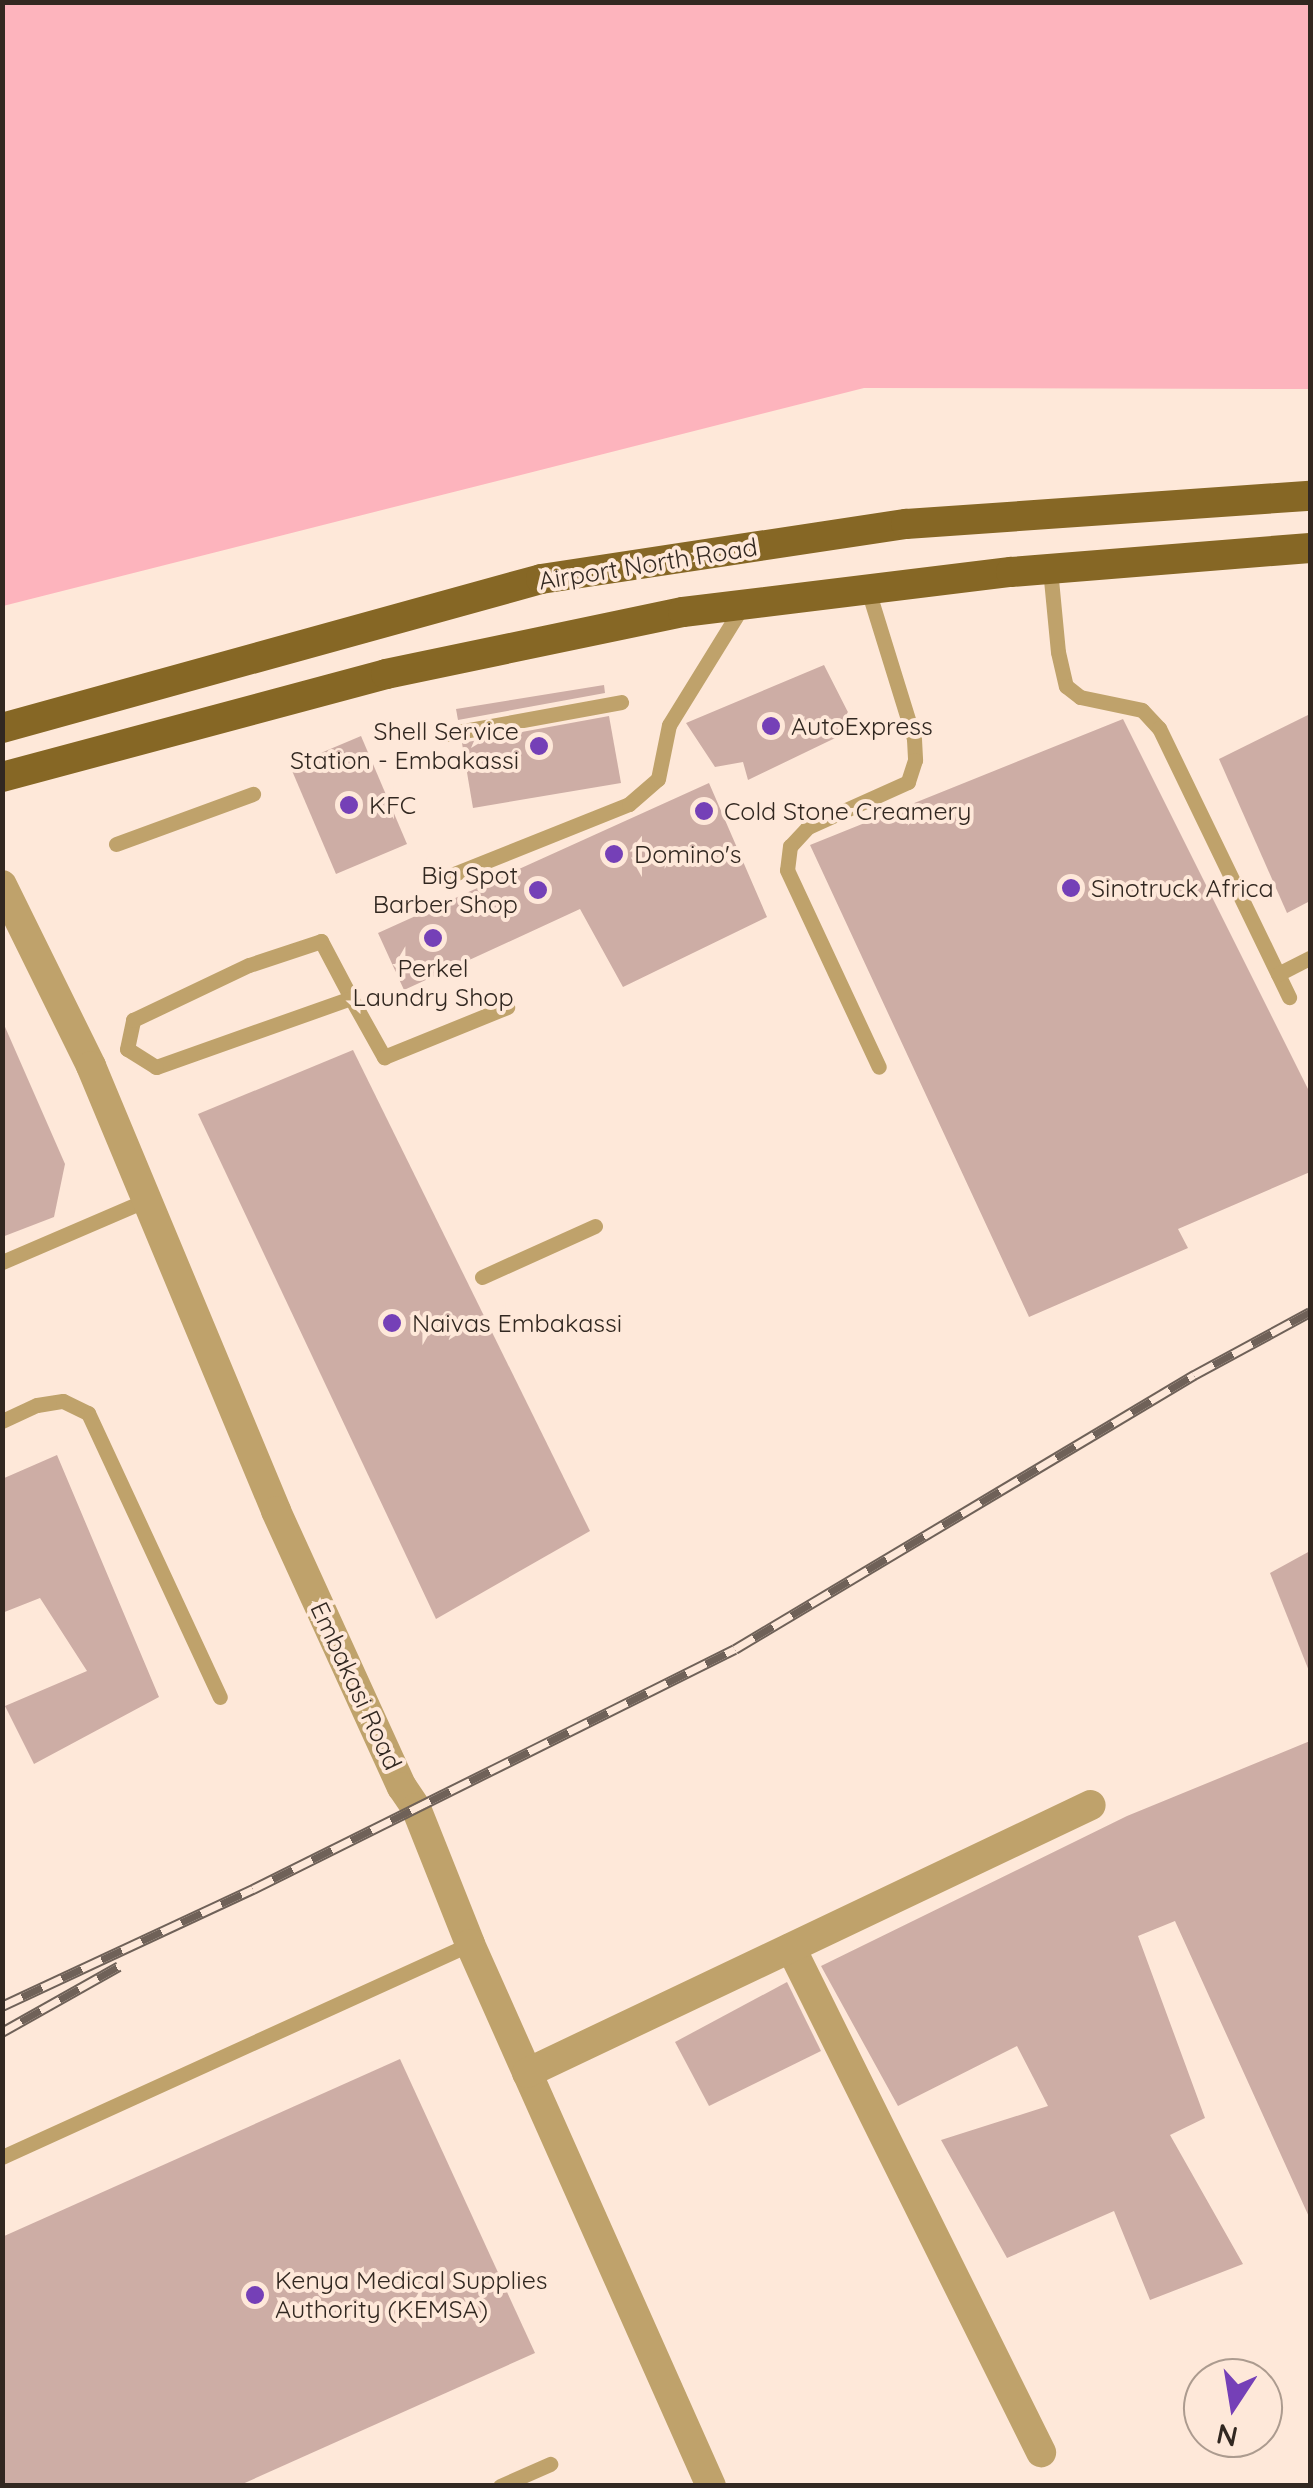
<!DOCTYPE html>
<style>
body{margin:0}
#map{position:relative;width:1313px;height:2488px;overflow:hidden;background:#fee8d9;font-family:Quicksand,sans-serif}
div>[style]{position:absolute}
.green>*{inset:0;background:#fdb4bd}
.building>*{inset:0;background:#cdada5}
.lane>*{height:15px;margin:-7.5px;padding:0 7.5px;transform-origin:7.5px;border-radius:7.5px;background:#bfa26b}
.street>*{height:30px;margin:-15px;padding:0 15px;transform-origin:15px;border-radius:15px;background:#bfa26b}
.primary>*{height:30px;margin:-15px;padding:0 15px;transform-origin:15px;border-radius:15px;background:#866725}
.rail>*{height:11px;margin-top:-5.5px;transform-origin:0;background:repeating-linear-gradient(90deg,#fee8d9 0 22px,#6f6158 0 44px);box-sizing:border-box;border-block:2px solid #6f6158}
.dots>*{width:28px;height:28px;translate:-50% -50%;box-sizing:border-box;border:5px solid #fee8d9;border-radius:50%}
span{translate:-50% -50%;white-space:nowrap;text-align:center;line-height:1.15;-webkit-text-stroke:8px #fee8d9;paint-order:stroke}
.street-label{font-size:25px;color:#322821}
.poi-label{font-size:25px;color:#322821}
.left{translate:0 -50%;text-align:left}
.right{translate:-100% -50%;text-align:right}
.frame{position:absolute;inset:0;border:5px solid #322821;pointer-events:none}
.north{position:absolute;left:1183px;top:2358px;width:100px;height:100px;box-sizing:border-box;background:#fee8d9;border:2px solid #ac9b8f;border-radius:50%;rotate:192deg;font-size:28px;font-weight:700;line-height:40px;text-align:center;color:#322821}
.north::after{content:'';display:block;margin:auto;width:35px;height:45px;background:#7540b7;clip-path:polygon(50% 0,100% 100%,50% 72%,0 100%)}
</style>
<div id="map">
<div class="green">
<div style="clip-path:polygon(3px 2px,1310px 3px,1310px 389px,864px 388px,3px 606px)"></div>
</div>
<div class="building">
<div style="clip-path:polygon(824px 665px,856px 728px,748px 780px,743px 762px,715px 767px,686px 723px)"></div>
<div style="clip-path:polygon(604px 685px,605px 693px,458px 720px,456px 709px)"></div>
<div style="clip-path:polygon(1310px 714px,1310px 901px,1287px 913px,1219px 759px)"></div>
<div style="clip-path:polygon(609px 716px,621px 783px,473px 808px,462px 743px)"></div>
<div style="clip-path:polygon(1123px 719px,1310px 1093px,1310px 1172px,1178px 1229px,1188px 1248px,1029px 1317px,810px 845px)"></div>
<div style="clip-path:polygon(361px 736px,407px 844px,336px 874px,290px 766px)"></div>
<div style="clip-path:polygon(709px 783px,767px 917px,623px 987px,580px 909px,404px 990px,378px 933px)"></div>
<div style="clip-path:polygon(2px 1020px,65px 1164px,54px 1217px,2px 1237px)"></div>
<div style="clip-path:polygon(353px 1050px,590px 1531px,436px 1619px,198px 1114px)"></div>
<div style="clip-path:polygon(57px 1455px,159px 1697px,34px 1764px,5px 1706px,87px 1671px,40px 1598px,2px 1613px,2px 1479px)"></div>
<div style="clip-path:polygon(1310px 1551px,1310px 1670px,1309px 1671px,1270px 1573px)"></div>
<div style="clip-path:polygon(1310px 1741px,1310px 2219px,1175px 1921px,1138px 1936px,1205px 2118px,1170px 2135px,1243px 2264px,1150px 2300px,1114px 2211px,1007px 2258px,941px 2140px,1048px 2106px,1017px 2046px,898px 2106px,821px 1966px,1127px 1816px)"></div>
<div style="clip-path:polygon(787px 1982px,821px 2051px,709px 2106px,675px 2042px)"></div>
<div style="clip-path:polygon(400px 2059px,535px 2353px,238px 2486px,2px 2486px,2px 2237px)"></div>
</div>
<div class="lane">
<div style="left:1050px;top:569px;width:83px;rotate:84.5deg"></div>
<div style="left:1058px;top:652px;width:35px;rotate:77deg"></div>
<div style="left:1066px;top:686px;width:18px;rotate:38deg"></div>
<div style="left:1080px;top:697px;width:63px;rotate:11.8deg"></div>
<div style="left:1142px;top:710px;width:25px;rotate:47deg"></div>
<div style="left:1159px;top:728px;width:299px;rotate:64.2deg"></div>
<div style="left:868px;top:590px;width:156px;rotate:72.8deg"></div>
<div style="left:914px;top:739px;width:21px;rotate:87deg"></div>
<div style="left:915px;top:760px;width:23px;rotate:108deg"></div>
<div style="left:908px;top:782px;width:110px;rotate:155.8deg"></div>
<div style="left:808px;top:827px;width:26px;rotate:133deg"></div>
<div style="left:790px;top:846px;width:24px;rotate:97deg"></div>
<div style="left:787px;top:870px;width:217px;rotate:65deg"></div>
<div style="left:447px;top:734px;width:177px;rotate:-10.4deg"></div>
<div style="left:116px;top:844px;width:146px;rotate:-20.1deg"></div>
<div style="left:444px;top:878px;width:199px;rotate:-21.8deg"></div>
<div style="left:629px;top:804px;width:38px;rotate:-41deg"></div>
<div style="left:658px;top:779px;width:55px;rotate:-78.5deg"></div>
<div style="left:669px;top:725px;width:139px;rotate:-58.3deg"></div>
<div style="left:321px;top:941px;width:64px;rotate:62.2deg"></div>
<div style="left:351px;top:998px;width:207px;rotate:160.5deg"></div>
<div style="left:156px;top:1067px;width:34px;rotate:-148deg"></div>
<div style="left:127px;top:1049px;width:30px;rotate:-78deg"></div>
<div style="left:133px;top:1020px;width:128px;rotate:-25.4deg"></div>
<div style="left:249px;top:965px;width:76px;rotate:-18.4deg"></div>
<div style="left:1278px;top:974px;width:36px;rotate:-27deg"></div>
<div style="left:351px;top:998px;width:68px;rotate:60.8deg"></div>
<div style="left:384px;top:1057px;width:133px;rotate:-22.1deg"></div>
<div style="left:2px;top:1262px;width:155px;rotate:-23.2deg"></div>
<div style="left:482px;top:1277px;width:124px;rotate:-24.3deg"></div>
<div style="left:2px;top:1421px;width:38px;rotate:-25deg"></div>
<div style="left:37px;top:1405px;width:26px;rotate:-9deg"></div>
<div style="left:63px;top:1401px;width:28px;rotate:26deg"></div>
<div style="left:88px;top:1413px;width:313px;rotate:65.1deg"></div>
<div style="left:2px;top:2157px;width:514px;rotate:-24.47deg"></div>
<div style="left:500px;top:2486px;width:55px;rotate:-23.7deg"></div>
</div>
<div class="street">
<div style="left:2px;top:885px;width:202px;rotate:63.8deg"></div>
<div style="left:91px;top:1066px;width:482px;rotate:67.4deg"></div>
<div style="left:276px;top:1511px;width:303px;rotate:65.5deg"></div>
<div style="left:402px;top:1787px;width:25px;rotate:56deg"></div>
<div style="left:416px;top:1808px;width:146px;rotate:68.3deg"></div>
<div style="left:470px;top:1944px;width:593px;rotate:66.03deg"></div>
<div style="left:791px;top:1948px;width:563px;rotate:63.62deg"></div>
<div style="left:527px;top:2073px;width:624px;rotate:-25.42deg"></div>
</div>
<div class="primary">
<div style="left:2px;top:728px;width:559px;rotate:-15.45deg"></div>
<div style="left:541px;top:579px;width:369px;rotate:-8.6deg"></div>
<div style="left:906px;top:524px;width:405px;rotate:-4deg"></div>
<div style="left:2px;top:777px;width:398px;rotate:-15deg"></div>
<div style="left:386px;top:674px;width:303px;rotate:-11.8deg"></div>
<div style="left:683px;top:612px;width:330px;rotate:-7deg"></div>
<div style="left:1011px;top:572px;width:300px;rotate:-4.6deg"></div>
</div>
<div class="rail">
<div style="left:2px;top:2006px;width:277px;rotate:-25deg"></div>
<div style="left:253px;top:1889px;width:538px;rotate:-26.47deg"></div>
<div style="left:735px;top:1649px;width:535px;rotate:-30.84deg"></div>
<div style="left:1194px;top:1375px;width:132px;rotate:-28.5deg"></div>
<div style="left:2px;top:2032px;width:134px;rotate:-29.4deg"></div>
</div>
<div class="dots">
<div style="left:771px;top:726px;background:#7540b7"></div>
<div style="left:539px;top:746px;background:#7540b7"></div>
<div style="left:349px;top:805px;background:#7540b7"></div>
<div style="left:704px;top:811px;background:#7540b7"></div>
<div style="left:614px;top:854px;background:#7540b7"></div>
<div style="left:1071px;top:888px;background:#7540b7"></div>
<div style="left:538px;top:890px;background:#7540b7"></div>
<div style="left:433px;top:938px;background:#7540b7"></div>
<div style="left:392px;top:1323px;background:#7540b7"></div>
<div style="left:255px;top:2295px;background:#7540b7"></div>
</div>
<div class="street-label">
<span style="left:648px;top:564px;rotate:-9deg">Airport North Road</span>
<span style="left:356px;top:1686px;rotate:65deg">Embakasi Road</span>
</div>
<div class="poi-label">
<span class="left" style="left:791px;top:726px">AutoExpress</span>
<span class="right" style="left:519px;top:746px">Shell Service<br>Station - Embakassi</span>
<span class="left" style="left:369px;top:805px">KFC</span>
<span class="left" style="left:724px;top:811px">Cold Stone Creamery</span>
<span class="left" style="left:634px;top:854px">Domino's</span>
<span class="right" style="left:518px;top:890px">Big Spot<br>Barber Shop</span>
<span class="left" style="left:1091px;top:888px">Sinotruck Africa</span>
<span style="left:433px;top:983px">Perkel<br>Laundry Shop</span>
<span class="left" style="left:412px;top:1323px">Naivas Embakassi</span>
<span class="left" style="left:275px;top:2295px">Kenya Medical Supplies<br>Authority (KEMSA)</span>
</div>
<div class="frame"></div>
<div class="north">N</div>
</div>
